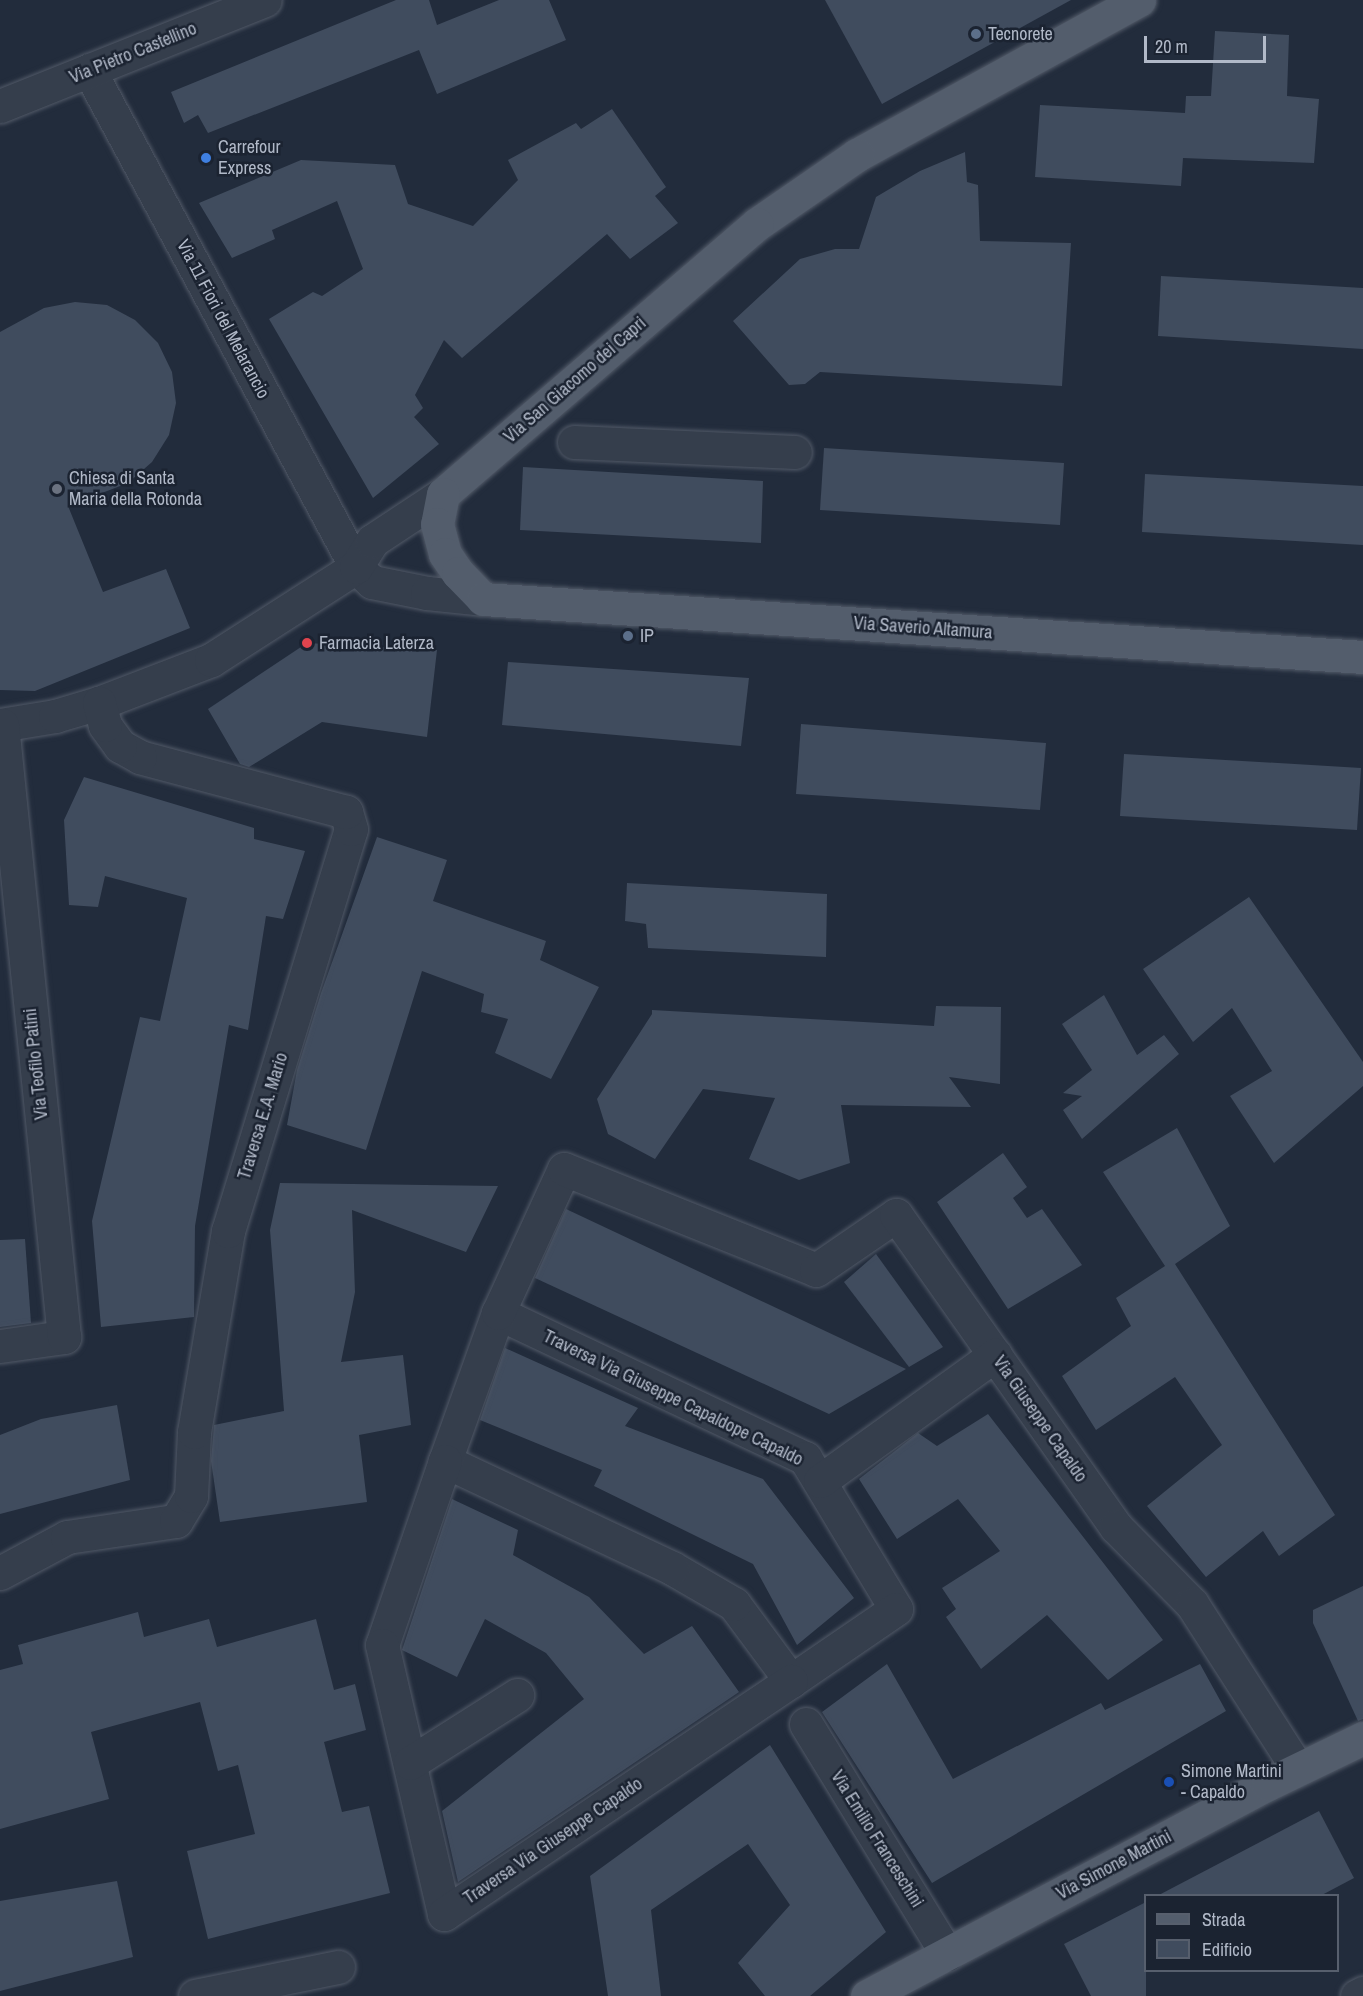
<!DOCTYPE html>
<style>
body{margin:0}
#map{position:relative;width:1363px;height:1996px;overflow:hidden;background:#222c3c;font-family:"Archivo Narrow",sans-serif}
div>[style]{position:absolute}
.building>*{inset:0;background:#404c5e}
.roads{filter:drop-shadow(0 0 2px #515967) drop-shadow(0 0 2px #515967)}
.minor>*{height:33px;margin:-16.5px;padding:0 16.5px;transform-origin:16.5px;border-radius:16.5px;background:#353e4c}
.major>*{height:33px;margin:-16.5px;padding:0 16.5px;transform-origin:16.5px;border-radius:16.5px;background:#535d6c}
.dots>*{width:16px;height:16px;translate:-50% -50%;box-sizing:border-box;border:3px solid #1b2331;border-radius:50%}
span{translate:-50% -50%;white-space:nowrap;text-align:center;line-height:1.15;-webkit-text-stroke:5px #1b2331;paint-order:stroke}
.poi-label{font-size:18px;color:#b1b9c8}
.left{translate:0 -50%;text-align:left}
.street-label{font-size:18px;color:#b1b9c8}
.legend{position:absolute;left:1144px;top:1894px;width:195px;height:78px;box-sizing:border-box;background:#1b2331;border:2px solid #575f6d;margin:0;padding:8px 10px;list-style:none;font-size:18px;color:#b1b9c8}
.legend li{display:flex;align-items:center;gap:12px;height:30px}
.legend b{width:30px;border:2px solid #575f6d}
.scale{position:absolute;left:1144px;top:36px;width:122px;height:27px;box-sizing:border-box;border:3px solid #b1b9c8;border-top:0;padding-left:8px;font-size:18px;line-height:21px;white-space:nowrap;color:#b1b9c8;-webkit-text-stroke:4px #1b2331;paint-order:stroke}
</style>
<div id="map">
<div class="building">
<div style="clip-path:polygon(396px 0,429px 0,437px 25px,499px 0,549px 0,566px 40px,437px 94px,419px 50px,208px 133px,198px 115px,184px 123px,171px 92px)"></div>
<div style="clip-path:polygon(825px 0,1071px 0,882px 104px)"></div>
<div style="clip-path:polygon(1215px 31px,1289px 35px,1287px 96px,1319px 99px,1314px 163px,1183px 158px,1181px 186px,1035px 177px,1040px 105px,1185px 113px,1186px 96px,1211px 96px)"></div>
<div style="clip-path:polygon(612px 109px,666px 187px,655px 196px,678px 223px,630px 259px,607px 234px,462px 358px,444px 340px,415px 395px,423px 408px,414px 417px,439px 444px,373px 498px,269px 319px,313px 292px,322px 296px,363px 269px,337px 201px,272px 230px,275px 239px,232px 258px,199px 203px,301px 160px,395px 165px,408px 204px,473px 226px,518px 180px,508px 160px,576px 123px,581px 129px)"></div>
<div style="clip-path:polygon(965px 152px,967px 182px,978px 185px,980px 241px,1071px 243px,1062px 386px,820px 372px,805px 384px,789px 385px,733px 321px,800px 259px,835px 249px,859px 249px,876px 197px,920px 171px)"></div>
<div style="clip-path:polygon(1161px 276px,1363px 288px,1363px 349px,1158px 336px)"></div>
<div style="clip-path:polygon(75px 302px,107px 305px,135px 320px,158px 343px,172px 372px,176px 403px,169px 435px,152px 462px,128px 483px,68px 506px,103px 592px,166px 569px,190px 628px,35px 691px,0 690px,0 332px,44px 308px)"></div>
<div style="clip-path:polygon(824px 448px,1064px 463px,1060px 525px,820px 510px)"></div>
<div style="clip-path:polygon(523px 467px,763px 481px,761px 543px,520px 530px)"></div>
<div style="clip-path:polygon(1145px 474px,1363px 486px,1363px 545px,1142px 532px)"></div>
<div style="clip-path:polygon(307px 643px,437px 650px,427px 737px,322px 722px,249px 767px,240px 764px,208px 709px)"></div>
<div style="clip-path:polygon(508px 662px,749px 678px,741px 746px,502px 725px)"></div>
<div style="clip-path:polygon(801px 724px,1046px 743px,1040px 810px,796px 794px)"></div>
<div style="clip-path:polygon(1124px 754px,1361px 768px,1357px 830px,1120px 816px)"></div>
<div style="clip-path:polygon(84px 777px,254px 828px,254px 839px,305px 851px,283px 919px,266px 916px,248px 1030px,229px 1025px,195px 1226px,194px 1317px,101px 1327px,92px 1221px,140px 1017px,160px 1021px,187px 898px,105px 876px,98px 907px,69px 905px,64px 820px)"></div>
<div style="clip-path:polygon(377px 837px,447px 860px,433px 901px,546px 941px,540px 960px,599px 987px,551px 1079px,495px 1053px,508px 1019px,481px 1012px,484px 994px,422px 971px,366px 1150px,287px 1125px,297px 1070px,321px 993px)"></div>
<div style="clip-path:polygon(627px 883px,827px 894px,826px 957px,648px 948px,646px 924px,625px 921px)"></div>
<div style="clip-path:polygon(1249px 897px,1363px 1062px,1363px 1086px,1274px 1163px,1230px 1096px,1272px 1071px,1232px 1008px,1193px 1042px,1143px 969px)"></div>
<div style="clip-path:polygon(1104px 995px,1137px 1055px,1164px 1035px,1179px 1054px,1082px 1139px,1063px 1110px,1082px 1096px,1063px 1093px,1092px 1070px,1062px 1024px)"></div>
<div style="clip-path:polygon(936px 1006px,1001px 1007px,1000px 1084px,949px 1077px,971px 1107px,841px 1105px,850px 1163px,799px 1180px,749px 1159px,775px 1098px,703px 1089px,655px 1159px,608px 1134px,597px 1099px,652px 1014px,652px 1010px,934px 1026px)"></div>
<div style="clip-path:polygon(1177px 1128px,1230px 1226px,1175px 1264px,1335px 1515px,1279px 1556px,1263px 1531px,1206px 1577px,1147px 1506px,1222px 1445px,1175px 1377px,1096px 1430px,1062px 1376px,1131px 1326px,1116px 1298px,1165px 1266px,1103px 1172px)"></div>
<div style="clip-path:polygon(1003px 1153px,1027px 1187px,1013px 1198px,1027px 1218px,1042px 1209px,1082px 1265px,1008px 1309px,937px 1202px)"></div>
<div style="clip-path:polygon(280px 1183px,498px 1186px,466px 1252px,352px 1210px,355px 1292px,341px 1362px,403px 1355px,411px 1425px,359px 1435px,367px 1502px,220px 1522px,211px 1461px,214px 1425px,284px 1411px,270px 1230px)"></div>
<div style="clip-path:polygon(566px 1209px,906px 1369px,829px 1414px,535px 1278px)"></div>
<div style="clip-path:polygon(25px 1239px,31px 1323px,0 1327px,0 1240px)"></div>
<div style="clip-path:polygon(876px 1254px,943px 1347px,909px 1367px,844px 1282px)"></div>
<div style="clip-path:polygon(505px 1348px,638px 1408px,625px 1426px,763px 1479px,854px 1598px,797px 1645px,753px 1564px,594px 1486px,602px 1470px,480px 1420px)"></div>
<div style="clip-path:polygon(117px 1405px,130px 1480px,0 1514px,0 1435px,41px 1419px)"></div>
<div style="clip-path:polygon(988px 1414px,1163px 1640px,1108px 1680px,1047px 1615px,981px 1669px,946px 1617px,956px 1609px,942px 1588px,1000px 1551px,958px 1499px,897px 1539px,859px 1479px,918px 1433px,937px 1446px)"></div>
<div style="clip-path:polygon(452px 1499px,518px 1530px,513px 1555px,589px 1597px,644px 1654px,692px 1626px,739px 1692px,458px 1882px,442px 1811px,584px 1699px,546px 1653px,485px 1619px,457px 1677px,402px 1650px)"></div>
<div style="clip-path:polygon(1363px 1586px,1363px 1719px,1358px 1721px,1313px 1623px,1313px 1610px)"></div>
<div style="clip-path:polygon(138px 1612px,144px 1637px,209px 1619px,217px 1647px,316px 1619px,334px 1690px,355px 1684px,366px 1730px,324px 1742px,342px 1812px,369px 1806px,390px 1893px,208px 1939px,187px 1851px,255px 1834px,238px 1765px,218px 1771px,200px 1702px,91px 1732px,109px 1799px,0 1829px,0 1670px,23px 1664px,18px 1645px)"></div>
<div style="clip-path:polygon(887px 1664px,953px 1779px,1101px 1703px,1105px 1710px,1200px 1664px,1226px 1711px,932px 1883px,822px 1712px)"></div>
<div style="clip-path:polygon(770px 1745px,886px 1932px,810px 1996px,765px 1996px,738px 1963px,790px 1905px,748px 1844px,651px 1910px,661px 1996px,608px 1996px,590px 1876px)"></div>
<div style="clip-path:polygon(1319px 1811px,1354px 1878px,1320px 1896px,1157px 1896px)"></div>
<div style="clip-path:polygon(117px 1881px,133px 1957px,0 1991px,0 1901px)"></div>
<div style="clip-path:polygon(1146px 1902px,1146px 1996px,1091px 1996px,1064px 1944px)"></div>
</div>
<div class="roads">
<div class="minor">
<div style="left:89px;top:70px;width:564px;rotate:61.75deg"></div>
<div style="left:356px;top:567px;width:22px;rotate:43deg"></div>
<div style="left:372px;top:582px;width:56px;rotate:11.3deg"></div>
<div style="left:427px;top:593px;width:56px;rotate:6.1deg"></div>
<div style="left:0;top:106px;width:285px;rotate:-21.8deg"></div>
<div style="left:574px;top:442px;width:221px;rotate:2.6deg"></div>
<div style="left:0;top:725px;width:56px;rotate:-9.3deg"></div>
<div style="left:55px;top:716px;width:46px;rotate:-16.5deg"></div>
<div style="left:99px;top:703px;width:120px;rotate:-21deg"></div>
<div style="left:211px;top:660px;width:172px;rotate:-32.7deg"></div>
<div style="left:356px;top:567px;width:31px;rotate:-58deg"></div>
<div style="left:372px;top:541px;width:85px;rotate:-33.5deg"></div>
<div style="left:498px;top:1313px;width:340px;rotate:25.3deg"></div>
<div style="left:805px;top:1458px;width:176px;rotate:58.9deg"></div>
<div style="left:896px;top:1609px;width:127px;rotate:145.6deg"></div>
<div style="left:791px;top:1681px;width:96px;rotate:-126.5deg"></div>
<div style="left:734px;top:1604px;width:72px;rotate:-149.9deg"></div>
<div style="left:672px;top:1568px;width:251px;rotate:-154.8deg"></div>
<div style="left:445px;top:1461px;width:157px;rotate:-70.3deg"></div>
<div style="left:498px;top:1313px;width:158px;rotate:-65.4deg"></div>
<div style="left:564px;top:1169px;width:271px;rotate:21.8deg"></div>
<div style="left:816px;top:1270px;width:97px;rotate:-34.5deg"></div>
<div style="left:896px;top:1215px;width:382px;rotate:54.8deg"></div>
<div style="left:1116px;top:1527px;width:108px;rotate:45.4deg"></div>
<div style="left:1192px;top:1604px;width:196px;rotate:57.3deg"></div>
<div style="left:0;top:1346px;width:65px;rotate:-8deg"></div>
<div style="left:64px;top:1337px;width:615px;rotate:-95.78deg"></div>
<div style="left:445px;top:1461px;width:194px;rotate:108.9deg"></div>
<div style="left:382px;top:1645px;width:276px;rotate:77deg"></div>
<div style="left:444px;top:1914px;width:418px;rotate:-33.9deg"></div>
<div style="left:820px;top:1481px;width:216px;rotate:-35.8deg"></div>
<div style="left:0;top:1573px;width:76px;rotate:-28.2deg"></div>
<div style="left:67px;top:1537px;width:110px;rotate:-8.4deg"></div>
<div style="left:176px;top:1521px;width:29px;rotate:-59deg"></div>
<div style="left:191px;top:1496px;width:64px;rotate:-87.3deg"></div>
<div style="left:194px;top:1432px;width:204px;rotate:-80.4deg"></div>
<div style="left:228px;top:1231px;width:420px;rotate:-73deg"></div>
<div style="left:351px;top:829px;width:18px;rotate:-106deg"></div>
<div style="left:346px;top:812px;width:213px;rotate:-165.1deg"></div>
<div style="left:140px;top:757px;width:23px;rotate:-151deg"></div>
<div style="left:120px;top:746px;width:26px;rotate:-126deg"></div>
<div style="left:105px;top:725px;width:23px;rotate:-105deg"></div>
<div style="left:806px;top:1724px;width:270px;rotate:58.5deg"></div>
<div style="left:410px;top:1763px;width:127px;rotate:-32.4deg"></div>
<div style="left:195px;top:1996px;width:146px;rotate:-11.5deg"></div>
<div style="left:1357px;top:1996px;width:7px;rotate:-27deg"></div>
</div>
<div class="major">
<div style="left:1139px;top:0;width:322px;rotate:151.2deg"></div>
<div style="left:857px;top:155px;width:121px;rotate:145.4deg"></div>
<div style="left:757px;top:224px;width:414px;rotate:139.3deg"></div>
<div style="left:443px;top:494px;width:31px;rotate:101deg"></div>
<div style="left:437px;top:524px;width:31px;rotate:75deg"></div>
<div style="left:445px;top:554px;width:23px;rotate:56deg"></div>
<div style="left:458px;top:573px;width:36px;rotate:46deg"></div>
<div style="left:483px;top:599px;width:882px;rotate:3.77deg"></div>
<div style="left:867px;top:1996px;width:454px;rotate:-27.9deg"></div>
<div style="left:1268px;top:1784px;width:106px;rotate:-25.8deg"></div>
</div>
</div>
<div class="dots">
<div style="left:976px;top:34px;background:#5c6f8a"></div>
<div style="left:206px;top:158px;background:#3f7fe0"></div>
<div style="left:57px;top:489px;background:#6b7280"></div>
<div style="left:628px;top:636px;background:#5c6f8a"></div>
<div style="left:307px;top:643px;background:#e0444e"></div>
<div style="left:1169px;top:1782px;background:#1a4fb4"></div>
</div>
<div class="poi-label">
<span class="left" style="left:988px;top:34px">Tecnorete</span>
<span class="left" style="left:218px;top:158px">Carrefour<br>Express</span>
<span class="left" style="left:69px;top:489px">Chiesa di Santa<br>Maria della Rotonda</span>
<span class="left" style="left:640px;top:636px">IP</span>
<span class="left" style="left:319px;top:643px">Farmacia Laterza</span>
<span class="left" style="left:1181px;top:1782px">Simone Martini<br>- Capaldo</span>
</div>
<div class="street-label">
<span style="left:133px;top:53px;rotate:-22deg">Via Pietro Castellino</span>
<span style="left:223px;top:319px;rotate:62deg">Via 11 Fiori del Melarancio</span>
<span style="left:575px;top:380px;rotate:-41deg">Via San Giacomo dei Capri</span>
<span style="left:923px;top:628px;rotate:4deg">Via Saverio Altamura</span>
<span style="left:36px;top:1064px;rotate:-96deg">Via Teofilo Patini</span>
<span style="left:263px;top:1116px;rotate:-73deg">Traversa E.A. Mario</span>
<span style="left:673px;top:1398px;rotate:26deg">Traversa Via Giuseppe Capaldope Capaldo</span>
<span style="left:1040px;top:1419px;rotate:55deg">Via Giuseppe Capaldo</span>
<span style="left:877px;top:1839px;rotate:58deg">Via Emilio Franceschini</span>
<span style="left:553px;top:1841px;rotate:-34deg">Traversa Via Giuseppe Capaldo</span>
<span style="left:1114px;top:1865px;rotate:-28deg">Via Simone Martini</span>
</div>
<ul class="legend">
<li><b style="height:8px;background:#535d6c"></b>Strada</li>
<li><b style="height:16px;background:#404c5e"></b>Edificio</li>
</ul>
<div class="scale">20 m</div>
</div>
